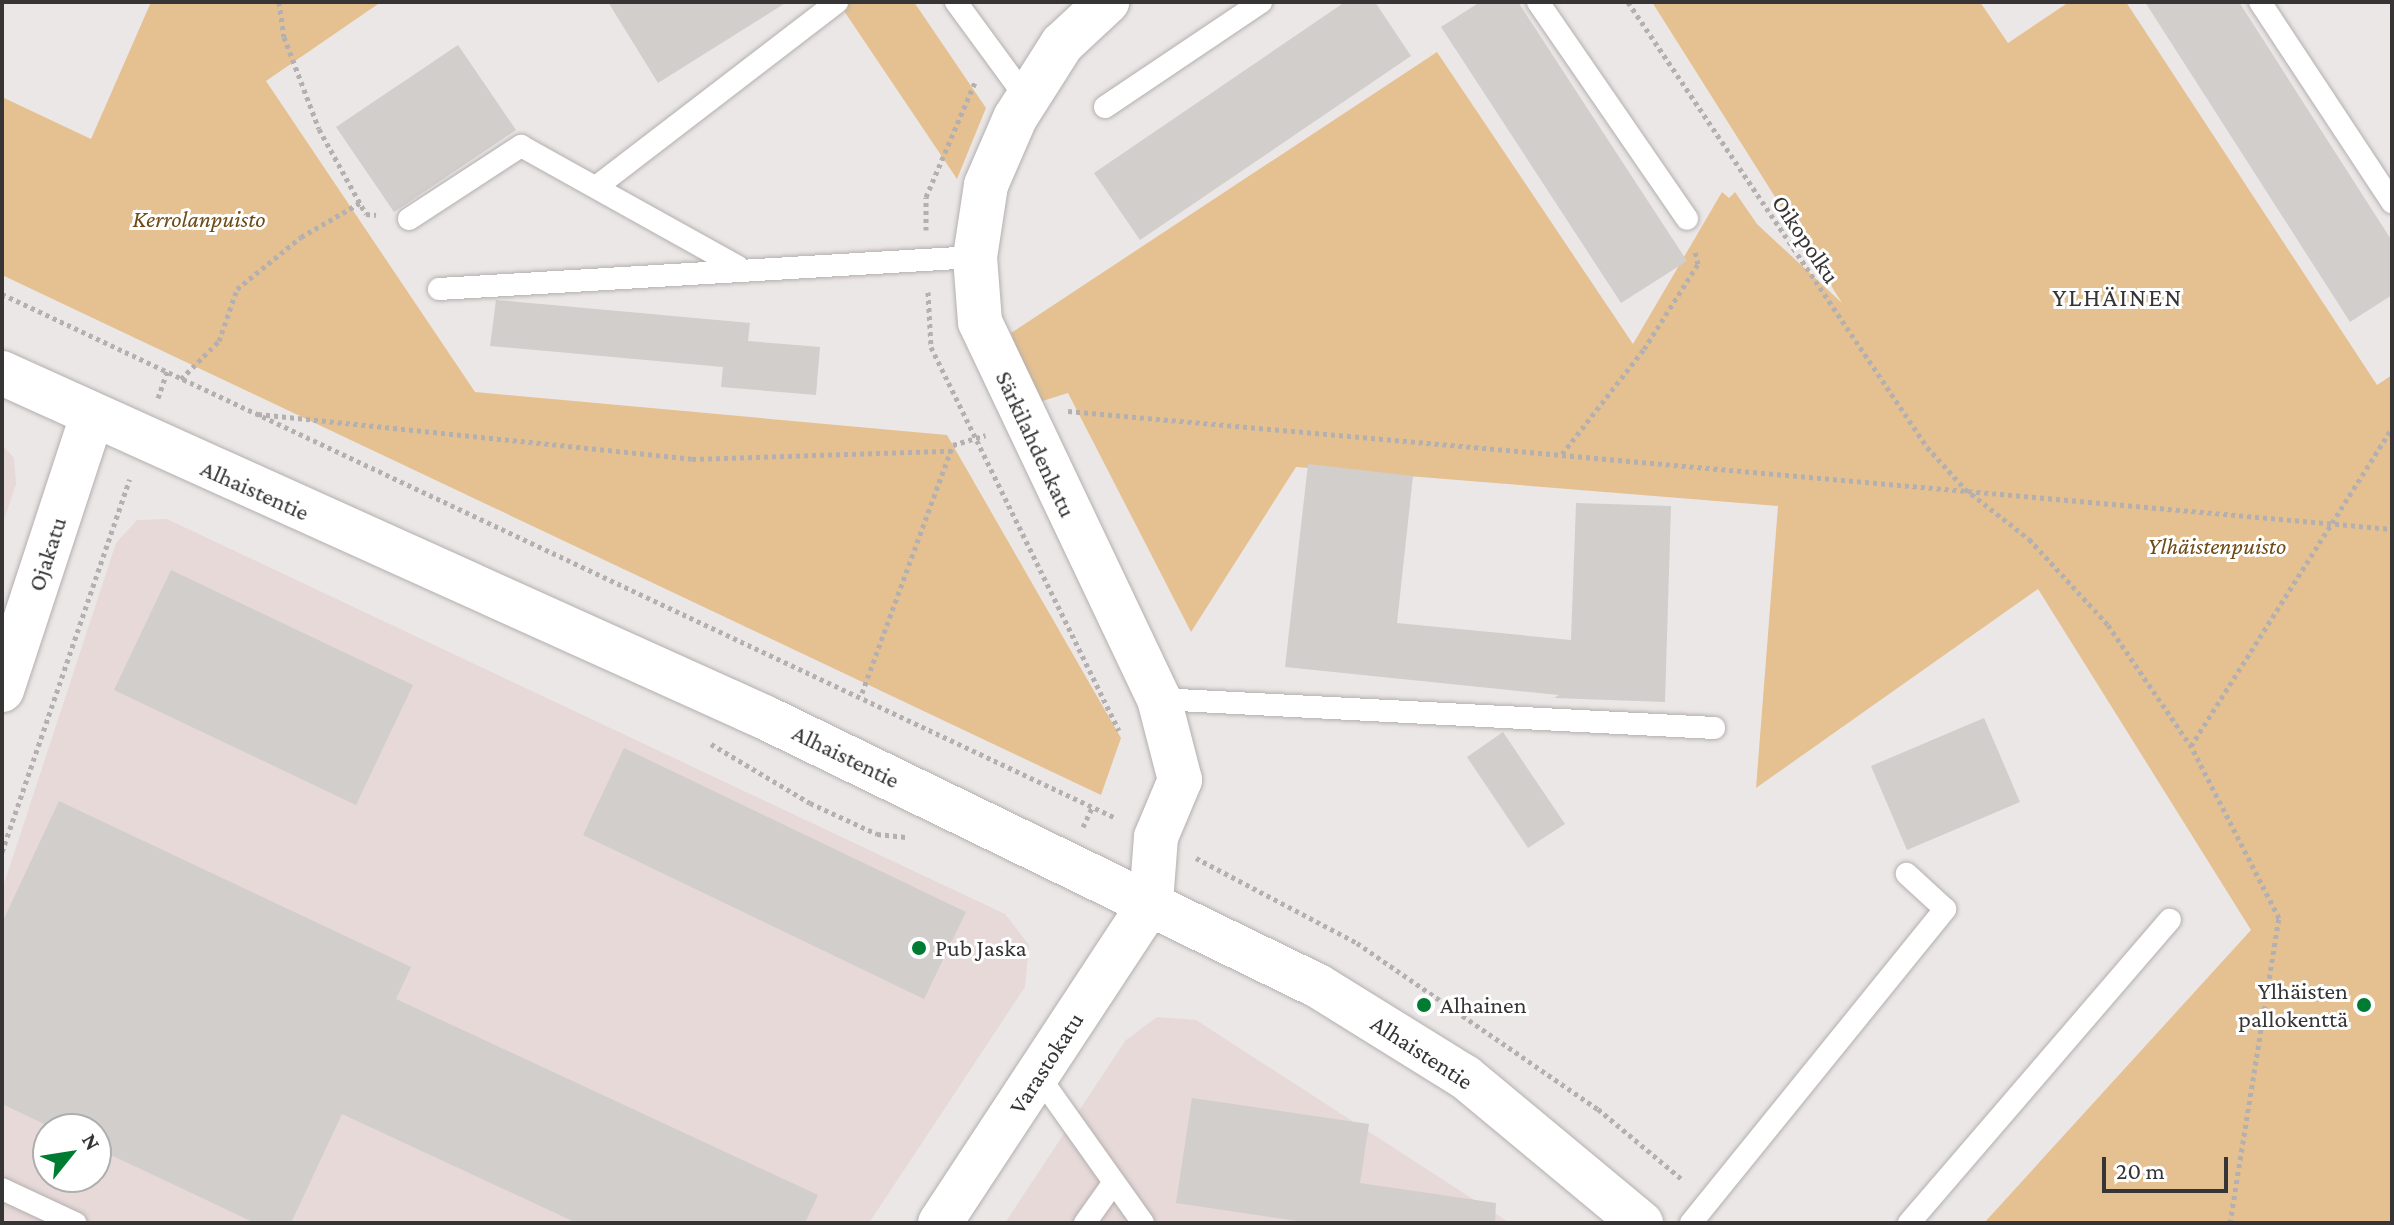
<!DOCTYPE html>
<meta charset="utf-8">
<style>
body{margin:0}
#map{position:relative;width:2394px;height:1225px;overflow:hidden;background:#ece7e7;font-family:"Crimson Pro",serif}
div>[style]{position:absolute}
.built>*{inset:0;background:#e6d9d8}
.green>*{inset:0;background:#e5c191}
.building>*{inset:0;background:#d1cecc}
.path>*{height:5px;margin-top:-2.5px;transform-origin:0;background:repeating-linear-gradient(90deg,#b4b0b0 0 4px,transparent 0 8px)}
.roads{filter:drop-shadow(0 0 2px #b4afaf) drop-shadow(0 0 2px #b4afaf)}
.service>*{height:22px;margin:-11px;padding:0 11px;transform-origin:11px;border-radius:11px;background:#fff}
.minor>*{height:44px;margin:-22px;padding:0 22px;transform-origin:22px;border-radius:22px;background:#fff}
.tertiary>*{height:44px;margin:-22px;padding:0 22px;transform-origin:22px;border-radius:22px;background:#fff}
.dots>*{width:22px;height:22px;translate:-50% -50%;box-sizing:border-box;border:4px solid #fff;border-radius:50%}
span{translate:-50% -50%;white-space:nowrap;text-align:center;line-height:1.15;-webkit-text-stroke:6px #fff;paint-order:stroke}
.park-label{font-size:24px;color:#6e4b15;font-style:italic}
.street-label{font-size:24px;color:#363434}
.poi-label{font-size:24px;color:#363434}
.left{translate:0 -50%;text-align:left}
.right{translate:-100% -50%;text-align:right}
.neighbourhood-label{font-size:26px;color:#363434;letter-spacing:2px}
.frame{position:absolute;inset:0;border:4px solid #363434;pointer-events:none}
.north{position:absolute;left:32px;top:1113px;width:80px;height:80px;box-sizing:border-box;background:#fff;border:2px solid #afaeae;border-radius:50%;rotate:60deg;font-size:22px;font-weight:700;line-height:32px;text-align:center;color:#363434}
.north::after{content:'';display:block;margin:auto;width:28px;height:36px;background:#007b32;clip-path:polygon(50% 0,100% 100%,50% 72%,0 100%)}
.scale{position:absolute;left:2102px;top:1157px;width:126px;height:36px;box-sizing:border-box;border:4px solid #363434;border-top:0;padding-left:10px;font-size:24px;line-height:28px;white-space:nowrap;color:#363434;-webkit-text-stroke:6px #fff;paint-order:stroke}
</style>
<div id="map">
<div class="built">
<div style="clip-path:polygon(2px 445px,14px 458px,16px 484px,2px 526px)"></div>
<div style="clip-path:polygon(evenodd,167px 519px,1005px 914px,1029px 945px,1025px 987px,869px 1223px,2px 1223px,2px 890px,116px 543px,137px 520px,167px 519px,48px 1129px,96px 1129px,96px 1177px,48px 1177px,48px 1129px)"></div>
<div style="clip-path:polygon(1157px 1017px,1196px 1020px,1510px 1223px,1005px 1223px,1125px 1041px)"></div>
</div>
<div class="green">
<div style="clip-path:polygon(151px 2px,381px 2px,266px 81px,475px 392px,947px 435px,1121px 738px,1101px 795px,2px 275px,2px 97px,91px 139px)"></div>
<div style="clip-path:polygon(838px 2px,914px 2px,986px 108px,957px 179px)"></div>
<div style="clip-path:polygon(1652px 2px,1980px 2px,2008px 43px,2069px 2px,2126px 2px,2377px 385px,2392px 375px,2392px 1223px,1984px 1223px,2251px 930px,2038px 589px,1756px 788px,1778px 506px,1296px 467px,1191px 632px,1068px 393px,1036px 403px,1011px 333px,1437px 52px,1633px 344px,1722px 192px,1729px 198px,1735px 192px,1757px 224px,1842px 303px)"></div>
</div>
<div class="building">
<div style="clip-path:polygon(608px 2px,787px 2px,658px 83px)"></div>
<div style="clip-path:polygon(1345px 2px,1375px 2px,1411px 56px,1140px 240px,1094px 173px)"></div>
<div style="clip-path:polygon(1480px 2px,1518px 2px,1687px 261px,1621px 303px,1441px 27px)"></div>
<div style="clip-path:polygon(2145px 2px,2239px 2px,2392px 241px,2392px 295px,2350px 322px)"></div>
<div style="clip-path:polygon(458px 45px,516px 130px,394px 212px,336px 127px)"></div>
<div style="clip-path:polygon(496px 300px,750px 323px,748px 341px,820px 347px,816px 395px,721px 387px,723px 367px,490px 346px)"></div>
<div style="clip-path:polygon(1308px 464px,1413px 476px,1397px 623px,1571px 640px,1576px 503px,1671px 506px,1665px 702px,1554px 698px,1559px 695px,1285px 667px)"></div>
<div style="clip-path:polygon(171px 570px,413px 685px,356px 805px,114px 690px)"></div>
<div style="clip-path:polygon(1984px 718px,2020px 802px,1907px 850px,1871px 766px)"></div>
<div style="clip-path:polygon(1503px 732px,1565px 824px,1528px 848px,1467px 757px)"></div>
<div style="clip-path:polygon(624px 748px,966px 912px,924px 999px,583px 835px)"></div>
<div style="clip-path:polygon(59px 801px,411px 967px,396px 999px,818px 1195px,805px 1223px,577px 1223px,342px 1114px,291px 1223px,255px 1223px,96px 1148px,96px 1129px,55px 1129px,2px 1104px,2px 923px)"></div>
<div style="clip-path:polygon(1192px 1098px,1369px 1124px,1360px 1183px,1496px 1203px,1495px 1223px,1310px 1223px,1176px 1203px)"></div>
</div>
<div class="path">
<div style="left:279px;top:2px;width:35px;rotate:82deg"></div>
<div style="left:284px;top:37px;width:98px;rotate:69.2deg"></div>
<div style="left:319px;top:129px;width:97px;rotate:61.1deg"></div>
<div style="left:366px;top:214px;width:10px;rotate:6deg"></div>
<div style="left:1628px;top:2px;width:536px;rotate:56.1deg"></div>
<div style="left:1927px;top:447px;width:57px;rotate:47.9deg"></div>
<div style="left:1965px;top:489px;width:81px;rotate:38deg"></div>
<div style="left:2029px;top:539px;width:117px;rotate:47.4deg"></div>
<div style="left:2108px;top:625px;width:147px;rotate:55.6deg"></div>
<div style="left:926px;top:230px;width:33px;rotate:-90deg"></div>
<div style="left:926px;top:197px;width:125px;rotate:-66.9deg"></div>
<div style="left:928px;top:292px;width:55px;rotate:86.9deg"></div>
<div style="left:931px;top:347px;width:427px;rotate:63.9deg"></div>
<div style="left:2px;top:294px;width:1231px;rotate:25.19deg"></div>
<div style="left:181px;top:379px;width:54px;rotate:-45deg"></div>
<div style="left:219px;top:341px;width:55px;rotate:-70.9deg"></div>
<div style="left:237px;top:289px;width:82px;rotate:-39.1deg"></div>
<div style="left:301px;top:237px;width:68px;rotate:-30deg"></div>
<div style="left:158px;top:398px;width:28px;rotate:-71deg"></div>
<div style="left:1068px;top:411px;width:1329px;rotate:5.09deg"></div>
<div style="left:258px;top:414px;width:436px;rotate:5.9deg"></div>
<div style="left:692px;top:459px;width:259px;rotate:-1.8deg"></div>
<div style="left:1562px;top:454px;width:133px;rotate:-52deg"></div>
<div style="left:1644px;top:349px;width:101px;rotate:-57.6deg"></div>
<div style="left:1698px;top:264px;width:13px;rotate:-103deg"></div>
<div style="left:862px;top:693px;width:264px;rotate:-69.9deg"></div>
<div style="left:953px;top:445px;width:34px;rotate:-17deg"></div>
<div style="left:711px;top:744px;width:115px;rotate:30.8deg"></div>
<div style="left:810px;top:803px;width:74px;rotate:24.8deg"></div>
<div style="left:877px;top:834px;width:29px;rotate:6deg"></div>
<div style="left:1083px;top:827px;width:23px;rotate:-65deg"></div>
<div style="left:2px;top:852px;width:394px;rotate:-71.1deg"></div>
<div style="left:1196px;top:858px;width:182px;rotate:27.8deg"></div>
<div style="left:1357px;top:943px;width:293px;rotate:34.6deg"></div>
<div style="left:1598px;top:1109px;width:112px;rotate:39.9deg"></div>
<div style="left:2230px;top:1223px;width:309px;rotate:-80.9deg"></div>
<div style="left:2279px;top:918px;width:193px;rotate:-117.1deg"></div>
<div style="left:2191px;top:746px;width:376px;rotate:-57.7deg"></div>
</div>
<div class="roads">
<div class="service">
<div style="left:956px;top:2px;width:120px;rotate:53.8deg"></div>
<div style="left:1538px;top:2px;width:263px;rotate:55.5deg"></div>
<div style="left:2260px;top:2px;width:240px;rotate:56.6deg"></div>
<div style="left:1105px;top:107px;width:188px;rotate:-33.9deg"></div>
<div style="left:600px;top:184px;width:299px;rotate:-37.5deg"></div>
<div style="left:409px;top:219px;width:134px;rotate:-33.1deg"></div>
<div style="left:521px;top:146px;width:248px;rotate:29.1deg"></div>
<div style="left:439px;top:289px;width:537px;rotate:-3.42deg"></div>
<div style="left:1159px;top:699px;width:556px;rotate:2.99deg"></div>
<div style="left:1038px;top:1075px;width:181px;rotate:54.6deg"></div>
<div style="left:2px;top:1189px;width:81px;rotate:25deg"></div>
<div style="left:1085px;top:1223px;width:47px;rotate:-54.6deg"></div>
<div style="left:1691px;top:1223px;width:404px;rotate:-51deg"></div>
<div style="left:1945px;top:909px;width:52px;rotate:-137.4deg"></div>
<div style="left:1909px;top:1223px;width:400px;rotate:-49.3deg"></div>
</div>
<div class="minor">
<div style="left:2px;top:690px;width:287px;rotate:-71.8deg"></div>
<div style="left:940px;top:1223px;width:384px;rotate:-56.7deg"></div>
<div style="left:1151px;top:902px;width:65px;rotate:-85.6deg"></div>
<div style="left:1156px;top:837px;width:62px;rotate:-67.2deg"></div>
<div style="left:1180px;top:780px;width:84px;rotate:-104.5deg"></div>
<div style="left:1159px;top:699px;width:417px;rotate:-115.4deg"></div>
<div style="left:980px;top:322px;width:65px;rotate:-94.4deg"></div>
<div style="left:975px;top:257px;width:73px;rotate:-81.3deg"></div>
<div style="left:986px;top:185px;width:73px;rotate:-66.6deg"></div>
<div style="left:1015px;top:118px;width:88px;rotate:-57.6deg"></div>
<div style="left:1062px;top:44px;width:62px;rotate:-43deg"></div>
</div>
<div class="tertiary">
<div style="left:2px;top:373px;width:836px;rotate:24.3deg"></div>
<div style="left:764px;top:717px;width:616px;rotate:25.9deg"></div>
<div style="left:1318px;top:986px;width:173px;rotate:31.8deg"></div>
<div style="left:1465px;top:1077px;width:229px;rotate:39.7deg"></div>
</div>
</div>
<div class="dots">
<div style="left:919px;top:948px;background:#007b32"></div>
<div style="left:1424px;top:1005px;background:#007b32"></div>
<div style="left:2364px;top:1005px;background:#007b32"></div>
</div>
<div class="park-label">
<span style="left:199px;top:219px">Kerrolanpuisto</span>
<span style="left:2217px;top:546px">Ylhäistenpuisto</span>
</div>
<div class="street-label">
<span style="left:1806px;top:239px;rotate:56deg">Oikopolku</span>
<span style="left:1036px;top:444px;rotate:65deg">Särkilahdenkatu</span>
<span style="left:255px;top:490px;rotate:24deg">Alhaistentie</span>
<span style="left:47px;top:554px;rotate:-72deg">Ojakatu</span>
<span style="left:846px;top:756px;rotate:26deg">Alhaistentie</span>
<span style="left:1422px;top:1052px;rotate:33deg">Alhaistentie</span>
<span style="left:1046px;top:1063px;rotate:-57deg">Varastokatu</span>
</div>
<div class="poi-label">
<span class="left" style="left:935px;top:948px">Pub Jaska</span>
<span class="right" style="left:2348px;top:1005px">Ylhäisten<br>pallokenttä</span>
<span class="left" style="left:1440px;top:1005px">Alhainen</span>
</div>
<div class="neighbourhood-label">
<span style="left:2118px;top:298px">YLHÄINEN</span>
</div>
<div class="frame"></div>
<div class="north">N</div>
<div class="scale">20 m</div>
</div>
